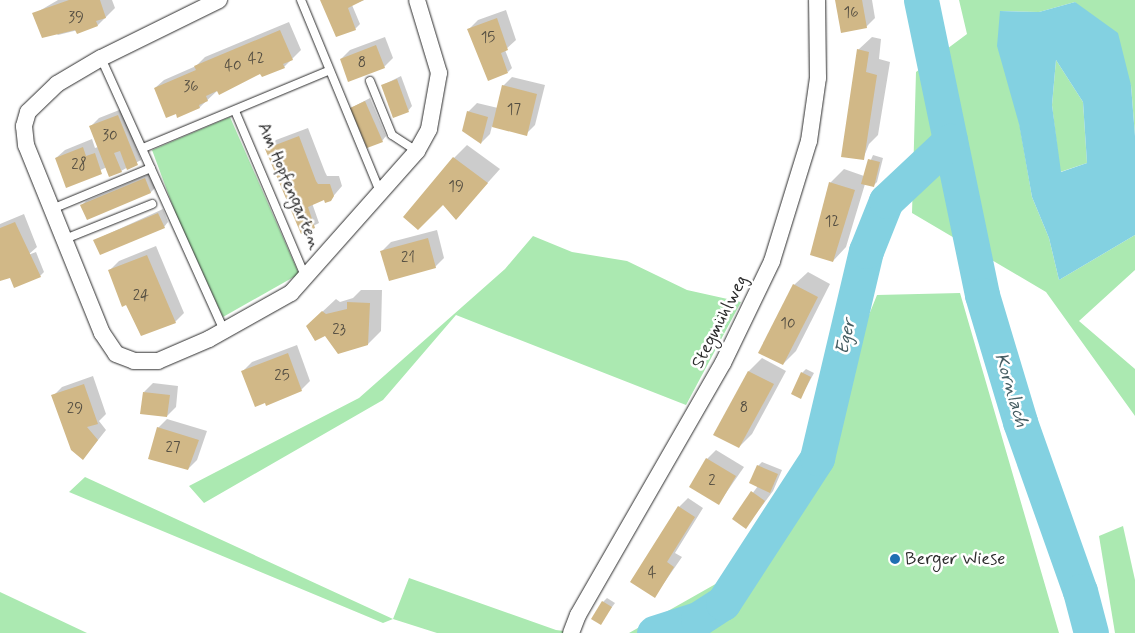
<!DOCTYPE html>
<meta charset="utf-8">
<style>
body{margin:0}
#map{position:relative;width:1135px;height:633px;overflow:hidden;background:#fff;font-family:Mynerve,sans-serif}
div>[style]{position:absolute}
.green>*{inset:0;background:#abe9b1}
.water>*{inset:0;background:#83d1e1}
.shadow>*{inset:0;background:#0003}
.river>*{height:35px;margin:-17.5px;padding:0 17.5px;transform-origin:17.5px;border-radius:17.5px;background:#83d1e1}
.building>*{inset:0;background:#d1b887}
.roads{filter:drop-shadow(0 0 1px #2b2b2b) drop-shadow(0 0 1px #2b2b2b)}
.service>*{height:8px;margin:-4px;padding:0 4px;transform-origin:4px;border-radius:4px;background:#fff}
.minor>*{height:16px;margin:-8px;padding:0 8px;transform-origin:8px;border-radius:8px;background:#fff}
.dots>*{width:14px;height:14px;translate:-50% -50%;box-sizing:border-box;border:2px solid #fff;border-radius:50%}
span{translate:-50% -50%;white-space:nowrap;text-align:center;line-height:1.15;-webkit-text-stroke:5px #fff;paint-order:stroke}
.number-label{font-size:15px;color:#544e42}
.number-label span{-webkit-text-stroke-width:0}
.street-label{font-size:18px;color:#2b2b2b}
.poi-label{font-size:18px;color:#2b2b2b}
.left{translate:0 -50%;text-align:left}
.water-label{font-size:19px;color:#455d62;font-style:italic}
</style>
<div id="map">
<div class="green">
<div style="clip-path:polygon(959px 0,1135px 0,1135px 136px,1131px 85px,1075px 2px,1039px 12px,1000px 11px,1032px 197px,1049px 238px,1059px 280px,1135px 235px,1135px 270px,1079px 321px,1135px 369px,1135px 416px,1046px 292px,912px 213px,916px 72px,967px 34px)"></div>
<div style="clip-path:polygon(1056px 60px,1083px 102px,1087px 163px,1060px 172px,1052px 105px)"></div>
<div style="clip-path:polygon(230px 117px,299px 274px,223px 317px,175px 212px,152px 150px)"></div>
<div style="clip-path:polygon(533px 236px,572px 252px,627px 261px,687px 290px,741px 302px,686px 405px,456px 315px,383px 400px,204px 503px,189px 486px,359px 398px,505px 269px)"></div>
<div style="clip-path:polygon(960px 293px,1059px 633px,629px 633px,735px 573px,812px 456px,877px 295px)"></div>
<div style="clip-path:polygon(85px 477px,393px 619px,409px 578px,556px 630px,580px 633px,437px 633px,393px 619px,383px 623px,69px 492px)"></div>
<div style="clip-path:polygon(1123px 526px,1135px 580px,1135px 633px,1115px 633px,1099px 536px)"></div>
<div style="clip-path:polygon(0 592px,87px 633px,0 633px)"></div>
</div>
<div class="water">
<div style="clip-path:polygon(evenodd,1075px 2px,1118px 33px,1131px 85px,1135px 136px,1135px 235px,1059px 280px,1049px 238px,1032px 197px,1019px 124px,997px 46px,1000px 11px,1039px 12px,1075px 2px,1056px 60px,1083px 102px,1087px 163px,1061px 172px,1052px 105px,1056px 60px)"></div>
</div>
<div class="shadow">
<div style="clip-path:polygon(58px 0,112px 0,115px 8px,98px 25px,58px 35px,34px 14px)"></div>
<div style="clip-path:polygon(321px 0,364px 0,352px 5px,360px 24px,355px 29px)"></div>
<div style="clip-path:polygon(836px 0,872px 0,875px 18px,866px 27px)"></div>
<div style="clip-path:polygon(506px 10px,516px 40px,505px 50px,512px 68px,508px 72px,469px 29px,478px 20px)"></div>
<div style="clip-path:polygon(289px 22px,301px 50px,284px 67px,261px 72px,218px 90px,200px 107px,155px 88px,164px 80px,196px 66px,205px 57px)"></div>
<div style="clip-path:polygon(385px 37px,393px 58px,384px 67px,341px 59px,350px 50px)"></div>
<div style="clip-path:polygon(872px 37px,881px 39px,879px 59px,890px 62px,878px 135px,869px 144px,863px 159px,858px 50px)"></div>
<div style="clip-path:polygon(401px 76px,412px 106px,408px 111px,383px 85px)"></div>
<div style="clip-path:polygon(512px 77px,545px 85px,535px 125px,526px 134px,492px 126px,490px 134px,481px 143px,468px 112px,477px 103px,498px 108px,503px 86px)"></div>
<div style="clip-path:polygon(370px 98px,386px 136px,382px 141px,351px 108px)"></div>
<div style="clip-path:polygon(127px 107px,139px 137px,134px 142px,141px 160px,121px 171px,107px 167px,67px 186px,56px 158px,65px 150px,92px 139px,95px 148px,98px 147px,90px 127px,99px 118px)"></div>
<div style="clip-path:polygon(308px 128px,325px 172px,327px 176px,339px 176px,342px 186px,330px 200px,325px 198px,312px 203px,319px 223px,301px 232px,267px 149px,276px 140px)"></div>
<div style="clip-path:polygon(467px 145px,500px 169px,456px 218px,454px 158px)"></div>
<div style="clip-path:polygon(873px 155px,883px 158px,877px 182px,873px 186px,865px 184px,846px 247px,833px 261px,830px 183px,844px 169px,864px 176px)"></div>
<div style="clip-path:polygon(149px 174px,155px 188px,151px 192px,87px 219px,82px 205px,86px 201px)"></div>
<div style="clip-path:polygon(163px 209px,168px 222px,164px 227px,95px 240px)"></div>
<div style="clip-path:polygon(24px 214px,37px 247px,28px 255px,36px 252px,44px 272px,40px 276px,11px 276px,0 280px,0 224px)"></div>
<div style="clip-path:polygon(437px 230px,444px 258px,435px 267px,382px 251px,391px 242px)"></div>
<div style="clip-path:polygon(156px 246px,184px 313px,175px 322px,141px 335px,110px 270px,119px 261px)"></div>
<div style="clip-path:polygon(808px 272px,830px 284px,796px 351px,783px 364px,794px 285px)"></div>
<div style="clip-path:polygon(361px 290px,382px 290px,381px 331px,368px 344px,321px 313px,336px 299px,340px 302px,353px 298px)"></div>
<div style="clip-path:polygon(297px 345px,310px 381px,301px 390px,243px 371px,252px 362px)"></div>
<div style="clip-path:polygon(762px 358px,786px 371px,752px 434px,739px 447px,715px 434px,749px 371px)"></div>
<div style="clip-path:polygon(806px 369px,814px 373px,801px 397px,802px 373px)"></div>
<div style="clip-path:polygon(93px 376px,106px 414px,99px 421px,106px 430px,83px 459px,53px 396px,62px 387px)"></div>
<div style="clip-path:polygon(153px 383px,178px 386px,176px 407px,167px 416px,144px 392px)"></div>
<div style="clip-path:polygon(167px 419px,207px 431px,197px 460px,188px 469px,158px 428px)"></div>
<div style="clip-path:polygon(716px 450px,744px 467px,719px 503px,707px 459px)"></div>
<div style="clip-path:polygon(762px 462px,782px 470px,773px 491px,746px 527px,733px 519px,758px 486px,758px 466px)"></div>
<div style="clip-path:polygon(688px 498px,703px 508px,675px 553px,682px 557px,655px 596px,679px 507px)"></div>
<div style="clip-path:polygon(607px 598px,615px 603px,600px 623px,603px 602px)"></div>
</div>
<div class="river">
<div style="left:921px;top:0;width:301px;rotate:78.3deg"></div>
<div style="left:982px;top:295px;width:133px;rotate:73.3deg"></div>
<div style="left:1020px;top:422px;width:179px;rotate:70.5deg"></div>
<div style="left:1080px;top:591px;width:43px;rotate:75.3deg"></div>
<div style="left:654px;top:633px;width:46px;rotate:-17.7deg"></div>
<div style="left:698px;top:619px;width:30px;rotate:-33deg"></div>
<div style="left:723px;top:603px;width:173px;rotate:-57deg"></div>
<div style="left:817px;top:458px;width:213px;rotate:-76.7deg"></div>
<div style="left:866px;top:251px;width:54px;rotate:-68.2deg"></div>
<div style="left:886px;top:201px;width:88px;rotate:-43.2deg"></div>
</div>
<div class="building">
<div style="clip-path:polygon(69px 0,100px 0,106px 18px,96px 21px,98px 26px,77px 34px,75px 30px,42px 38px,32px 13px)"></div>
<div style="clip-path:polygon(320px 0,364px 0,348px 8px,356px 30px,336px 37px)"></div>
<div style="clip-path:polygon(835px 0,862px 0,867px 28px,841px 33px)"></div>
<div style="clip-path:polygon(497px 18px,508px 50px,501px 53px,508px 73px,488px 81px,467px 29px)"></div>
<div style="clip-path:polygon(280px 30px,293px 60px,283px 64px,285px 68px,262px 77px,260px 74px,219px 95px,217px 91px,206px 96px,208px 101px,199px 105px,200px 108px,177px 118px,176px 114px,166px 118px,154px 88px,196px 70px,194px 66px)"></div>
<div style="clip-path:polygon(376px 45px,385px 68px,348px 82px,340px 59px)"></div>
<div style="clip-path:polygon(857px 49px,869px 52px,866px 72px,877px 75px,864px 160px,841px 157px)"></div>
<div style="clip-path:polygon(397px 79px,409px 112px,393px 118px,381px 85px)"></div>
<div style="clip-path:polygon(502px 85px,537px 94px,527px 136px,492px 127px)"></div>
<div style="clip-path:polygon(365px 101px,383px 142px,367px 148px,350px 108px)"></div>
<div style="clip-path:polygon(467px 111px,488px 117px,481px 144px,462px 131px)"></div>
<div style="clip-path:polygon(118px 115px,138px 165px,127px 170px,120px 151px,114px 153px,122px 172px,109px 177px,89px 126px)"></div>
<div style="clip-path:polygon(299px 136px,316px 181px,318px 184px,330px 184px,334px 196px,331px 201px,325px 203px,324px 200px,308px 207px,315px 228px,301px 234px,265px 149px)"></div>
<div style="clip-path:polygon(83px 147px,86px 156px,95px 153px,102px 174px,66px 188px,55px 158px)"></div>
<div style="clip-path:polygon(453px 157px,488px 183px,456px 220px,443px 205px,418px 230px,403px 217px)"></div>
<div style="clip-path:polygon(868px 159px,880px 162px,874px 187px,861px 184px)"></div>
<div style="clip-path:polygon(145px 178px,151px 193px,87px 220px,80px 205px)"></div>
<div style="clip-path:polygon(829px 182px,855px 190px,833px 262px,810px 255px)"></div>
<div style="clip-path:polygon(158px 213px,165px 228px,100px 255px,93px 240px)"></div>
<div style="clip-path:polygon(15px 222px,41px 277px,14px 288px,10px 278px,0 281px,0 228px)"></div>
<div style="clip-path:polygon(428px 238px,436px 268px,389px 281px,380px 251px)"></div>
<div style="clip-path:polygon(147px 255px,176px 323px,141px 336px,126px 305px,122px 307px,108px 270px)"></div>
<div style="clip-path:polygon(793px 284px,818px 297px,783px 365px,758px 353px)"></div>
<div style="clip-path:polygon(347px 302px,370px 303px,368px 345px,338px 354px,325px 336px,315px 341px,306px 326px,322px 311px,326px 314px,347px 309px)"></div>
<div style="clip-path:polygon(288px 353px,302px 391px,266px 406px,265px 403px,255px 407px,241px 371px)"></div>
<div style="clip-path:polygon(748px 371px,774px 384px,739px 448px,713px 435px)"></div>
<div style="clip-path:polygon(801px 372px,811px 377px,801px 399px,791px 394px)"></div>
<div style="clip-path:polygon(84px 384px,98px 424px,87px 427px,98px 440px,83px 460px,71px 450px,51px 395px)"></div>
<div style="clip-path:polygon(143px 392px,170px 395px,167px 417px,140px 414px)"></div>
<div style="clip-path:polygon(157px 427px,199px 440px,188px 470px,148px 459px)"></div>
<div style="clip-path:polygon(706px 458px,736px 476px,719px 505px,689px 487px)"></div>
<div style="clip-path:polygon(757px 465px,778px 474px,770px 493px,749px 483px)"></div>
<div style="clip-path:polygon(751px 491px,765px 501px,746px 529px,732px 519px)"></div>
<div style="clip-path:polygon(678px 506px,695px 517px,667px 562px,674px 567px,655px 598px,630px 582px)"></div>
<div style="clip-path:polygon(602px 601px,612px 607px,601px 625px,591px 619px)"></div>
</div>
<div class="roads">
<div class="service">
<div style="left:301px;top:0;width:208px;rotate:67.6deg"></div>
<div style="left:101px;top:58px;width:299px;rotate:65.7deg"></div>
<div style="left:370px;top:81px;width:58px;rotate:67.8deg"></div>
<div style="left:392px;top:135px;width:30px;rotate:33deg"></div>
<div style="left:235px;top:111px;width:179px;rotate:67deg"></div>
<div style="left:143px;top:148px;width:200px;rotate:-22.6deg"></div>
<div style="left:52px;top:209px;width:107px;rotate:-22.5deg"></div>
<div style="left:65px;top:239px;width:94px;rotate:-21.9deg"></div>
</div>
<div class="minor">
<div style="left:219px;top:0;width:131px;rotate:153.8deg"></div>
<div style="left:101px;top:58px;width:51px;rotate:149.4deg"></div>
<div style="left:57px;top:84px;width:40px;rotate:136deg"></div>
<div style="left:28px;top:112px;width:15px;rotate:106deg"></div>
<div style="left:24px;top:126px;width:19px;rotate:84deg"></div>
<div style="left:26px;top:145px;width:203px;rotate:68deg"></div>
<div style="left:102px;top:333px;width:25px;rotate:56deg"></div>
<div style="left:116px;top:354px;width:19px;rotate:21deg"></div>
<div style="left:134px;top:361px;width:24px"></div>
<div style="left:158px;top:361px;width:56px;rotate:-23.3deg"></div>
<div style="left:209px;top:339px;width:94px;rotate:-29.3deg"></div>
<div style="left:291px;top:293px;width:190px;rotate:-48.4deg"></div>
<div style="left:417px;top:151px;width:25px;rotate:-61deg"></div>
<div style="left:429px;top:129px;width:57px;rotate:-79.9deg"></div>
<div style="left:439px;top:73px;width:76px;rotate:-106.8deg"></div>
<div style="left:571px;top:633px;width:19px;rotate:-69deg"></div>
<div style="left:578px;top:615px;width:291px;rotate:-60.1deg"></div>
<div style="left:723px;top:363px;width:113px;rotate:-64.3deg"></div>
<div style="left:772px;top:261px;width:126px;rotate:-72.9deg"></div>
<div style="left:809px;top:141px;width:64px;rotate:-81.9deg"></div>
<div style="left:818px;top:78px;width:78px;rotate:-90.7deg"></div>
</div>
</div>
<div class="dots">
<div style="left:895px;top:559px;background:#1f6fb2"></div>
</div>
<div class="number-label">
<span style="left:851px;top:14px">16</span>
<span style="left:76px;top:19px">39</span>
<span style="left:488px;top:39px">15</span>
<span style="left:256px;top:60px">42</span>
<span style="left:362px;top:64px">8</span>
<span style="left:233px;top:67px">40</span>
<span style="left:191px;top:88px">36</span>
<span style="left:514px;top:111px">17</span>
<span style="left:110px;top:137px">30</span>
<span style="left:79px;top:166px">28</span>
<span style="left:456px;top:188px">19</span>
<span style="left:832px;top:223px">12</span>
<span style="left:408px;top:259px">21</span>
<span style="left:141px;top:297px">24</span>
<span style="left:788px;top:325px">10</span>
<span style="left:339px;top:331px">23</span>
<span style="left:282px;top:377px">25</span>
<span style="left:744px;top:409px">8</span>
<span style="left:75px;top:410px">29</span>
<span style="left:173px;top:449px">27</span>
<span style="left:712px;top:482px">2</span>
<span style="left:652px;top:574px">4</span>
</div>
<div class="street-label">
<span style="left:289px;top:186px;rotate:67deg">Am Hopfengarten</span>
<span style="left:720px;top:322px;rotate:-63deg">Stegmühlweg</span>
</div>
<div class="poi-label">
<span class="left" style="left:905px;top:559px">Berger Wiese</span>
</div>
<div class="water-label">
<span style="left:846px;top:337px;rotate:-77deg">Eger</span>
<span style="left:1011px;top:390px;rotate:73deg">Kornlach</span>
</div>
</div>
